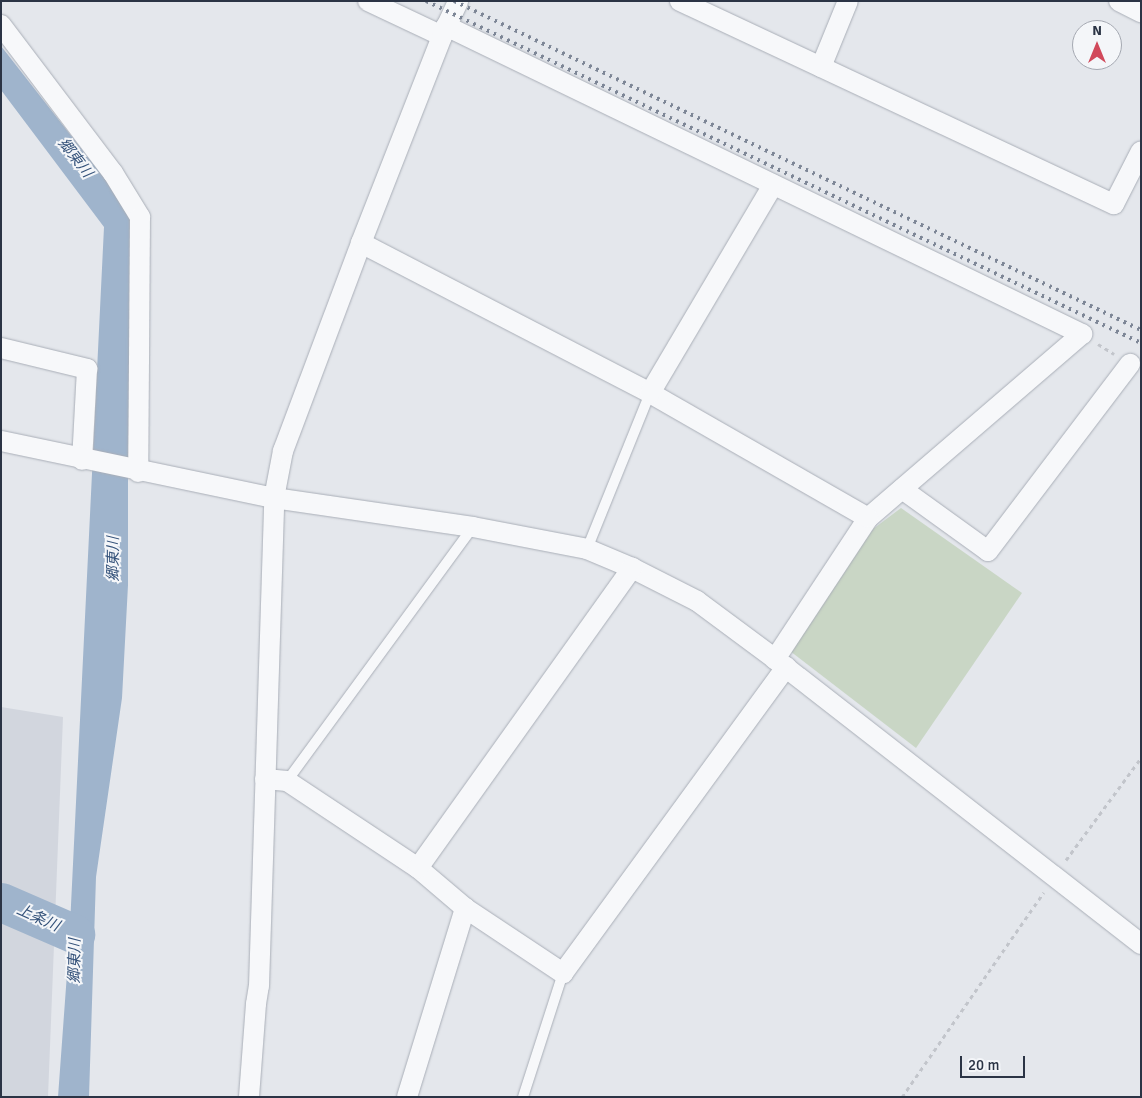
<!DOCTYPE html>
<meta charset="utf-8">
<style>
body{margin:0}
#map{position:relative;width:1142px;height:1098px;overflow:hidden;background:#e4e7ec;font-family:Signika,"Noto Sans JP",sans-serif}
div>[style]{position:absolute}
.built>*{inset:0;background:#d2d6de}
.green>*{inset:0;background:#c9d6c5}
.water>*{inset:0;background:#9fb4cc}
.river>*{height:39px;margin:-19.5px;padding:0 19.5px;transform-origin:19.5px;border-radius:19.5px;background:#9fb4cc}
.path>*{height:3px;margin-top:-1.5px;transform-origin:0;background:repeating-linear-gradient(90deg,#c2c5cb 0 4px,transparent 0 8px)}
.roads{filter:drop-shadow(0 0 1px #a9aeb7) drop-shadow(0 0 1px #a9aeb7)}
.lane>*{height:10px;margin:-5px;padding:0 5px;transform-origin:5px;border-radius:5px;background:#f7f8fa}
.street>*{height:20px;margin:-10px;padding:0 10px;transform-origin:10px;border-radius:10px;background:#f7f8fa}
.rail>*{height:4px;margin-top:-2px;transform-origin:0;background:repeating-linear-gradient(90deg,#7d8696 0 2.5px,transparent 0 7.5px)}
span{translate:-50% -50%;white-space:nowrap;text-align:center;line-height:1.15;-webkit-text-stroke:4px #f4f6f9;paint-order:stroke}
.water-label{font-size:15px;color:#34527a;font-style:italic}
.frame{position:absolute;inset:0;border:2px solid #2b3445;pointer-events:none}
.north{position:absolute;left:1072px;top:20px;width:50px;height:50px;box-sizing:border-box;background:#f4f6f9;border:1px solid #a4a8b1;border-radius:50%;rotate:0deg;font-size:14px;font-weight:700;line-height:20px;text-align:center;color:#2b3445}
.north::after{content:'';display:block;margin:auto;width:18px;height:22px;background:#d1495b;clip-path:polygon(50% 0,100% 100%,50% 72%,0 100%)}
.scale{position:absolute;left:960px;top:1056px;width:65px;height:22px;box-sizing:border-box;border:2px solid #2b3445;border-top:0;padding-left:6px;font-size:15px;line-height:18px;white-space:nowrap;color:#2b3445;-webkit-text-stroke:4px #f4f6f9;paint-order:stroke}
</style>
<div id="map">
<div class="built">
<div style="clip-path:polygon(1px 707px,63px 717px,48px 1097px,1px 1097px)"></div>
</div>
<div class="green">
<div style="clip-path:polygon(901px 508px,1022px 593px,916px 748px,790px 651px,873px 529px)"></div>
</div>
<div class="water">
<div style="clip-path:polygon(1px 46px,130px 211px,135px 342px,128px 443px,128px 585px,122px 698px,96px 877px,89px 1097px,58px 1097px,69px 946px,104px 227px,1px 90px)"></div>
</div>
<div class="river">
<div style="left:1px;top:902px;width:81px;rotate:23.4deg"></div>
</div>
<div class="path">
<div style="left:1098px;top:344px;width:19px;rotate:32deg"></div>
<div style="left:1066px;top:860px;width:127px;rotate:-53.7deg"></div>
<div style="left:902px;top:1097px;width:249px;rotate:-55.3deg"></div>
</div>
<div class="roads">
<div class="lane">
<div style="left:587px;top:549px;width:168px;rotate:-68deg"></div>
<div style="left:287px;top:781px;width:315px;rotate:-53.8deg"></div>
<div style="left:523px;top:1097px;width:130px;rotate:-72.1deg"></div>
</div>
<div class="street">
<div style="left:368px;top:1px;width:82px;rotate:25.3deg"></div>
<div style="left:680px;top:1px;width:479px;rotate:25.1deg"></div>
<div style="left:1114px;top:204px;width:59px;rotate:-63deg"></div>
<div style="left:1119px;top:1px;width:25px;rotate:27deg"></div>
<div style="left:1px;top:25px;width:186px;rotate:52.9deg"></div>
<div style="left:113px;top:173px;width:52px;rotate:58.5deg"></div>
<div style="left:140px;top:217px;width:255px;rotate:90.4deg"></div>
<div style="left:446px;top:26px;width:707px;rotate:25.84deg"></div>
<div style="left:1082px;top:334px;width:282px;rotate:139.3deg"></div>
<div style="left:868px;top:518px;width:169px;rotate:123.4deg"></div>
<div style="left:821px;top:67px;width:71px;rotate:-67.8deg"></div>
<div style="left:361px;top:243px;width:326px;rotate:27.4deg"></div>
<div style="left:650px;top:393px;width:251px;rotate:29.8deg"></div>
<div style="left:1px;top:348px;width:89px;rotate:13.7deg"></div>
<div style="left:87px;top:369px;width:91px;rotate:93.1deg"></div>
<div style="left:650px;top:393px;width:242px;rotate:-59.4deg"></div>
<div style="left:1px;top:441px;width:279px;rotate:11.8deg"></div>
<div style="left:274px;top:498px;width:201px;rotate:8.3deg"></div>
<div style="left:473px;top:527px;width:116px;rotate:10.9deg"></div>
<div style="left:587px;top:549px;width:49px;rotate:22.9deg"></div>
<div style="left:632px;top:568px;width:73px;rotate:26.9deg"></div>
<div style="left:697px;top:601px;width:97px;rotate:36.6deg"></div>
<div style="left:775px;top:659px;width:464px;rotate:37.9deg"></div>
<div style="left:902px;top:489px;width:106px;rotate:35.8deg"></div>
<div style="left:988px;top:551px;width:235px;rotate:-52.8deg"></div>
<div style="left:265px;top:779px;width:22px;rotate:5deg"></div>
<div style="left:287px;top:781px;width:157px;rotate:33.6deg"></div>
<div style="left:418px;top:868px;width:62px;rotate:40.4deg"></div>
<div style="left:465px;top:908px;width:118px;rotate:33.6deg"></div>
<div style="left:563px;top:973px;width:379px;rotate:-53.9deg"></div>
<div style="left:418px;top:868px;width:369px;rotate:-54.5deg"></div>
<div style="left:249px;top:1097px;width:93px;rotate:-85.7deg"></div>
<div style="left:256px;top:1004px;width:18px;rotate:-81deg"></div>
<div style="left:259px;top:986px;width:488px;rotate:-88.2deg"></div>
<div style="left:274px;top:498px;width:48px;rotate:-79.2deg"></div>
<div style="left:283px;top:451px;width:222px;rotate:-69.4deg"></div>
<div style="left:361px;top:243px;width:222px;rotate:-68.6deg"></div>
<div style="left:442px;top:36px;width:38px;rotate:-65deg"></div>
<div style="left:407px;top:1097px;width:198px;rotate:-72.9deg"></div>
</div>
</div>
<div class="rail">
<div style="left:426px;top:1px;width:793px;rotate:25.56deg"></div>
<div style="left:454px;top:1px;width:762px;rotate:25.59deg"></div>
</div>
<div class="water-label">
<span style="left:75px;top:158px;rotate:52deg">郷東川</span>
<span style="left:114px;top:559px;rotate:-90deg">郷東川</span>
<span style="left:38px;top:918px;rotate:24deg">上条川</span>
<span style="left:75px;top:961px;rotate:-89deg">郷東川</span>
</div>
<div class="frame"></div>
<div class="north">N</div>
<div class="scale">20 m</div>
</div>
